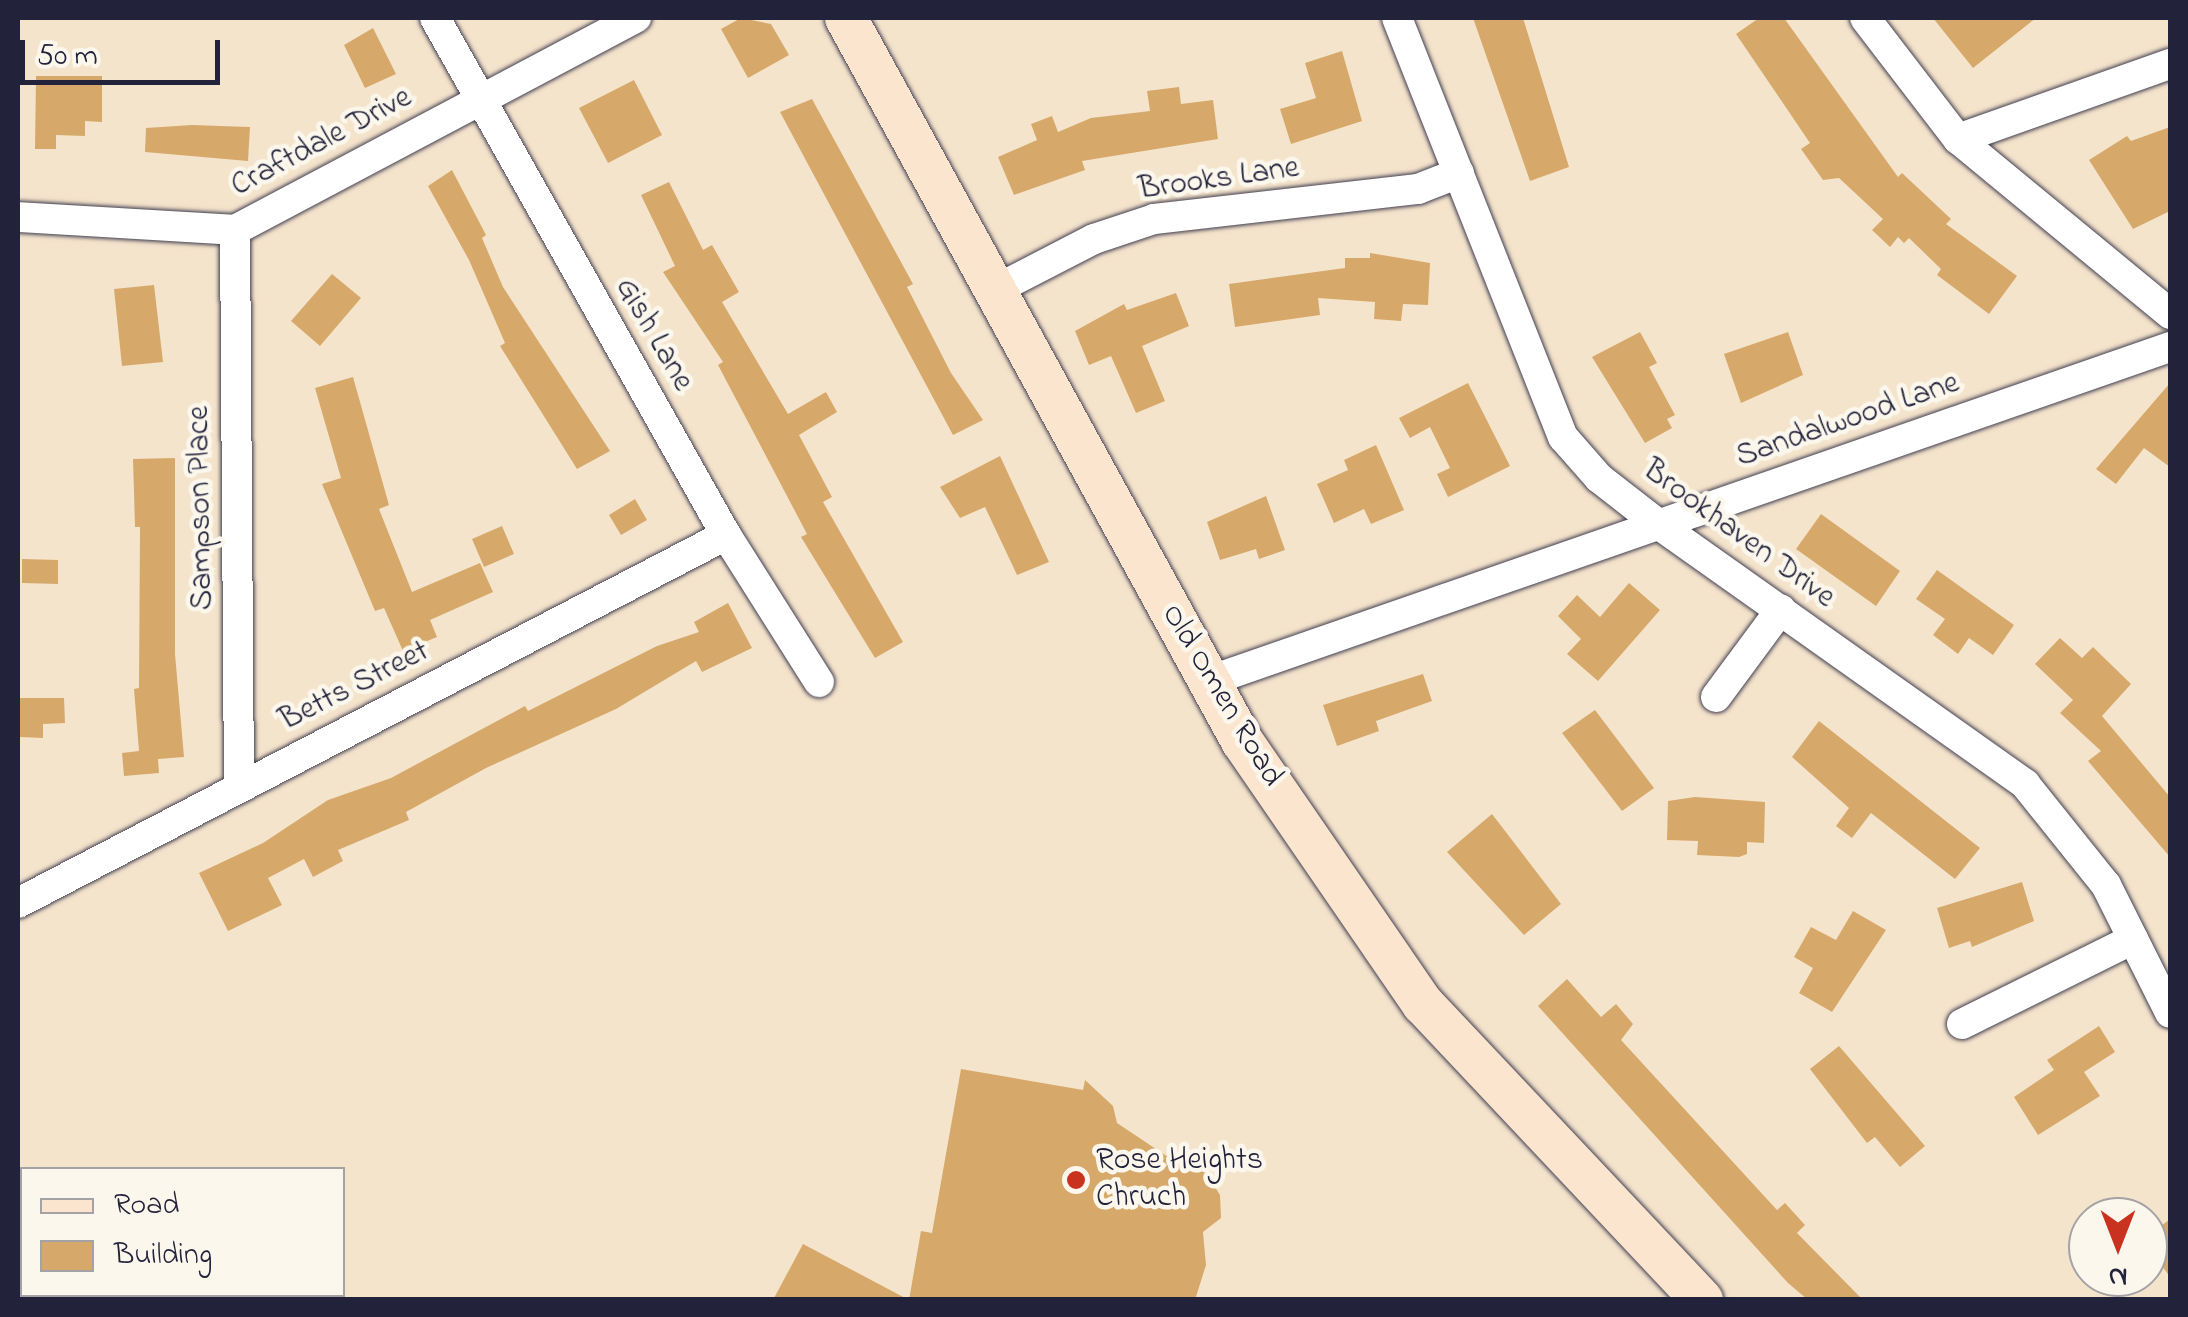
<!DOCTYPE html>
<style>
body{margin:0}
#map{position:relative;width:2188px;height:1317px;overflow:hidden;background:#f5e4cc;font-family:"Indie Flower",sans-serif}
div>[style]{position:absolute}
.building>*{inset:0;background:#d6a96b}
.roads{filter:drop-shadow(0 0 2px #423f51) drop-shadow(0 0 2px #423f51)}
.street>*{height:30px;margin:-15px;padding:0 15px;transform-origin:15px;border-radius:15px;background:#fff}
.secondary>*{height:42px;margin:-21px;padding:0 21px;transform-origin:21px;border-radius:21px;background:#fce5cf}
.dots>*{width:28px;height:28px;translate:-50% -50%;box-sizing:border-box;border:5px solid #fbf7ec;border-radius:50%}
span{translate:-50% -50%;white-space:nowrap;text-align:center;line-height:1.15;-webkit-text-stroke:9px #fbf7ec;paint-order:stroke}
.street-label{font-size:32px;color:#22223b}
.poi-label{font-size:32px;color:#22223b}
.left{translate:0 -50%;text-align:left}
.frame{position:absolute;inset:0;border:20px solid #22223b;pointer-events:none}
.legend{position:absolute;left:20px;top:1167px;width:325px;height:130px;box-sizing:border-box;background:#fbf7ec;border:2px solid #a4a2a5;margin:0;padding:12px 18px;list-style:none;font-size:30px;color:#22223b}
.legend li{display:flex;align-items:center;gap:20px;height:50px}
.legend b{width:50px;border:2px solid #a4a2a5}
.north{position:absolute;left:2068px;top:1197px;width:100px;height:100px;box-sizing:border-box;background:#fbf7ec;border:2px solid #a4a2a5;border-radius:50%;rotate:180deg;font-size:28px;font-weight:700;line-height:40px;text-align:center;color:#22223b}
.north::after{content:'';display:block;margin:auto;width:35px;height:45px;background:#c8321e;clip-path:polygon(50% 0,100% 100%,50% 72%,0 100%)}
.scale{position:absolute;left:20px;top:40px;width:200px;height:45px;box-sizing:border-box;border:5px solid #22223b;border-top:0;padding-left:12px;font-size:30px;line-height:35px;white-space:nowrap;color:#22223b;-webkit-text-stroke:8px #fbf7ec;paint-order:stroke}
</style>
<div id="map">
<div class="building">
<div style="clip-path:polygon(741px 18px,771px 24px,789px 55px,748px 78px,721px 29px)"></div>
<div style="clip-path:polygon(1473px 18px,1523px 18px,1569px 167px,1530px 181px)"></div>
<div style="clip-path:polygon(1759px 18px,1784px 18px,1898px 177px,1902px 173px,1951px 219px,1946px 224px,2017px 276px,1989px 314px,1937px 275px,1941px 269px,1909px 238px,1904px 243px,1898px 237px,1890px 247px,1872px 230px,1883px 219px,1839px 178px,1823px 180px,1801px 149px,1810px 143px,1736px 34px)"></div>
<div style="clip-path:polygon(1933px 18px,2036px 18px,1973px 68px)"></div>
<div style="clip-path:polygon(373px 28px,396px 74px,365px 88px,344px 45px)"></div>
<div style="clip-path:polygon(1342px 51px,1362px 121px,1291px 144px,1280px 109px,1316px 98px,1305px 63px)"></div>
<div style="clip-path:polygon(36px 76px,102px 76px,102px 122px,85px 121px,85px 136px,56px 135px,56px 149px,35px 149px)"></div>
<div style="clip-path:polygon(634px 80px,662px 135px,608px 163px,579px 108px)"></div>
<div style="clip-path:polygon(1179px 87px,1181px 104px,1213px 100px,1218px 139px,1082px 161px,1085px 170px,1014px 195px,998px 157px,1037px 140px,1031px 124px,1052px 116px,1058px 132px,1091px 118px,1150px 111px,1147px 91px)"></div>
<div style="clip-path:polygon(812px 99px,913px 284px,907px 287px,951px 373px,983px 420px,953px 435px,780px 112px)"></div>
<div style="clip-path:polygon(192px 125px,250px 127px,248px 161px,145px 152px,146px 128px)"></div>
<div style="clip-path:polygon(2170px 127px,2170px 211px,2133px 229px,2089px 160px,2127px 136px,2131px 141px)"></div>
<div style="clip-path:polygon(452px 170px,486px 235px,482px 238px,503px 287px,610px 451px,577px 469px,500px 346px,505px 343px,469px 260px,428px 186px)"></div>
<div style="clip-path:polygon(669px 182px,703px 250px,712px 245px,739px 292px,722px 302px,788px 414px,826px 392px,837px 412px,799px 435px,832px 497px,823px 502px,903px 642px,875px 658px,801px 537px,807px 534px,718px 365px,723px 362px,663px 272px,675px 266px,641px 195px)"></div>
<div style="clip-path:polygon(1370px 253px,1430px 263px,1428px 305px,1403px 304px,1401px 321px,1374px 319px,1375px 302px,1318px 298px,1320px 315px,1235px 327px,1229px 284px,1345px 268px,1345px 258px,1370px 258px)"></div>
<div style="clip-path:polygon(332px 274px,361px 298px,320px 346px,291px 321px)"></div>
<div style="clip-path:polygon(154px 285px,163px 362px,122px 366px,114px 289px)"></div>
<div style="clip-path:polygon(1176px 293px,1189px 326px,1142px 346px,1165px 401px,1136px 413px,1111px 356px,1089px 365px,1075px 331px,1124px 304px,1127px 310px)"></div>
<div style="clip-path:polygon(1640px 332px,1657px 363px,1649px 367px,1675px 415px,1667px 419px,1672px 428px,1645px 443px,1592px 357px)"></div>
<div style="clip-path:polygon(1788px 332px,1803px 375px,1741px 403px,1724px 354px)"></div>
<div style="clip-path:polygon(353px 377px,389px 505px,379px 509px,412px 592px,480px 563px,493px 592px,430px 620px,437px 637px,403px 651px,384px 608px,375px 611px,322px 484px,341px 478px,315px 388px)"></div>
<div style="clip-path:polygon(1468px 383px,1510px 466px,1448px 497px,1437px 474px,1450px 468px,1430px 427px,1410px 438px,1399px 418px)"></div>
<div style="clip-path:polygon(2170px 383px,2170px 467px,2144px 448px,2116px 484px,2096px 469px)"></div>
<div style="clip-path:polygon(1376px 445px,1404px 510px,1371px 524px,1364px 509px,1334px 523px,1317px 484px,1348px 470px,1344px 460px)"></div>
<div style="clip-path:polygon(1000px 456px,1049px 562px,1017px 575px,985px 507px,960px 518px,940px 487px)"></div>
<div style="clip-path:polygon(175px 458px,175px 654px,184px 757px,158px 759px,159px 773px,124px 776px,122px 753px,139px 751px,134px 689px,139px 688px,140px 527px,135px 527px,133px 459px)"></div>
<div style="clip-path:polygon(1266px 496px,1285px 550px,1259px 559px,1256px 549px,1220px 560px,1207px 522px)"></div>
<div style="clip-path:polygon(635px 499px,647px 520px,621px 535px,609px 515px)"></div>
<div style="clip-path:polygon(1821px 514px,1900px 571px,1876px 606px,1796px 549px)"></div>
<div style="clip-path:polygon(502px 526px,514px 554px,484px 567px,472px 539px)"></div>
<div style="clip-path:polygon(22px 559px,58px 560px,58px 584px,22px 583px)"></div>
<div style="clip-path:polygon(1937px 570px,2014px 625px,1993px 655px,1969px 638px,1958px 654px,1933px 635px,1945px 619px,1916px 599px)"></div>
<div style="clip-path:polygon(1629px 583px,1660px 610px,1598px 681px,1567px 654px,1581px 639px,1558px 616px,1577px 595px,1600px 617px)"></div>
<div style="clip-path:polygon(728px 603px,752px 648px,702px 672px,696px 661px,616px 709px,486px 768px,406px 812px,409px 820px,338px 850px,343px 861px,313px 877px,304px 859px,268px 878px,282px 905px,228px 931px,199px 873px,263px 843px,328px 800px,391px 778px,525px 706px,528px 711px,657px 646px,699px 632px,694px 622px)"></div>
<div style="clip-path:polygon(2060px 638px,2082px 658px,2093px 647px,2131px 684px,2102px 716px,2170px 797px,2170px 857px,2088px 761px,2101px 751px,2060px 713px,2073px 700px,2035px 664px)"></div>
<div style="clip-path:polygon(1423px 674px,1432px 701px,1376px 721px,1379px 731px,1337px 746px,1323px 705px)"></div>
<div style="clip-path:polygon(18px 698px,64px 698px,65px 723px,43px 724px,43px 738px,20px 737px)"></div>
<div style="clip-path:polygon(1595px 710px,1654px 788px,1622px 811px,1562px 733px)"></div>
<div style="clip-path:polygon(1819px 721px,1980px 848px,1955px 879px,1871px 813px,1852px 838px,1836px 826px,1849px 808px,1792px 757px)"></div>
<div style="clip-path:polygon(1695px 797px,1765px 802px,1764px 843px,1747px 842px,1747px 854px,1739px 857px,1697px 855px,1698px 841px,1667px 840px,1668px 801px)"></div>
<div style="clip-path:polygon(1492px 814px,1561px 904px,1524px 935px,1447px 852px)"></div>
<div style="clip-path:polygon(2022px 882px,2034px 921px,1972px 947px,1970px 941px,1949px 948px,1937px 908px)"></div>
<div style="clip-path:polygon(1853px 911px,1886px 930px,1832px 1012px,1799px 993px,1813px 968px,1794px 957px,1811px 927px,1836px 940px)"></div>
<div style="clip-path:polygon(1567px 979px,1601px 1017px,1616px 1004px,1633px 1024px,1621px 1040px,1777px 1210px,1785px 1203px,1805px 1225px,1797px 1233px,1863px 1300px,1808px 1300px,1788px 1283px,1538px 1006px)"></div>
<div style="clip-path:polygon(2099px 1026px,2115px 1052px,2084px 1072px,2100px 1096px,2038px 1135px,2014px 1097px,2054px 1070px,2047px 1060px)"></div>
<div style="clip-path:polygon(1839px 1046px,1925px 1146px,1900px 1167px,1875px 1137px,1867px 1143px,1810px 1069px)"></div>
<div style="clip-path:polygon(961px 1069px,1083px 1090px,1085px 1080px,1113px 1106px,1117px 1123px,1168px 1157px,1193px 1152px,1220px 1195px,1221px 1218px,1203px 1232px,1206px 1265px,1195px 1300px,909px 1300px,921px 1231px,932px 1233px)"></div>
<div style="clip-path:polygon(2170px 1219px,2170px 1277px,2148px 1247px,2148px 1236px)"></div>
<div style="clip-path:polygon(803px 1244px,909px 1300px,773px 1300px)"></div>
</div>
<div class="roads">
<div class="street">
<div style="left:435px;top:18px;width:593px;rotate:60.63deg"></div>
<div style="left:726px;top:535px;width:174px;rotate:57.7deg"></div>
<div style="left:1397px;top:18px;width:451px;rotate:68.4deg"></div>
<div style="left:1563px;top:437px;width:55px;rotate:48.7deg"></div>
<div style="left:1599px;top:478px;width:75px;rotate:37.9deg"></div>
<div style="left:1658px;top:524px;width:450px;rotate:35.3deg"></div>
<div style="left:2025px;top:784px;width:129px;rotate:51.3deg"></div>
<div style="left:2106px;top:885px;width:143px;rotate:63.4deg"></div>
<div style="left:1865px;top:18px;width:153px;rotate:52.5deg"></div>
<div style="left:1958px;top:139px;width:275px;rotate:39.5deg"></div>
<div style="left:1958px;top:139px;width:225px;rotate:-19.5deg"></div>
<div style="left:18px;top:217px;width:217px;rotate:3.4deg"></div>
<div style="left:235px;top:230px;width:454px;rotate:-27.9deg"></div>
<div style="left:235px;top:230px;width:555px;rotate:89.59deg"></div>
<div style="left:999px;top:288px;width:107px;rotate:-27.3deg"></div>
<div style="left:1094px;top:239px;width:63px;rotate:-18.4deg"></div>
<div style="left:1154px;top:219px;width:266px;rotate:-6.5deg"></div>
<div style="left:1418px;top:189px;width:44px;rotate:-21.3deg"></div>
<div style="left:1209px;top:681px;width:1017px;rotate:-19.17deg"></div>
<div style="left:1716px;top:697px;width:109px;rotate:-53.5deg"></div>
<div style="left:18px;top:903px;width:798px;rotate:-27.46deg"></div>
<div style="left:1962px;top:1024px;width:191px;rotate:-26.4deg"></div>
</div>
<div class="secondary">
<div style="left:846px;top:18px;width:824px;rotate:61.29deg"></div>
<div style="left:1242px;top:741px;width:319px;rotate:55.5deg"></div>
<div style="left:1423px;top:1004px;width:407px;rotate:46.7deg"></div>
</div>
</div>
<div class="dots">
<div style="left:1076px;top:1180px;background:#c8321e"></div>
</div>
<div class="street-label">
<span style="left:322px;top:143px;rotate:-28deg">Craftdale Drive</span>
<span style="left:1219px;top:180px;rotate:-8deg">Brooks Lane</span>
<span style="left:653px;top:335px;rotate:60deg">Gish Lane</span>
<span style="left:1848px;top:421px;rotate:-19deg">Sandalwood Lane</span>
<span style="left:202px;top:508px;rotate:-91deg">Sampson Place</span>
<span style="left:1738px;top:535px;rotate:36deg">Brookhaven Drive</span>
<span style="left:355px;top:687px;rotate:-27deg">Betts Street</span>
<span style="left:1221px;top:696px;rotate:59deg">Old Omen Road</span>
</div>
<div class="poi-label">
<span class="left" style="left:1096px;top:1180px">Rose Heights<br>Chruch</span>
</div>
<div class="frame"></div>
<ul class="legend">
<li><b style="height:12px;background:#fce5cf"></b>Road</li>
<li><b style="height:28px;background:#d6a96b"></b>Building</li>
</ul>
<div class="north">N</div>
<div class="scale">50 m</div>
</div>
